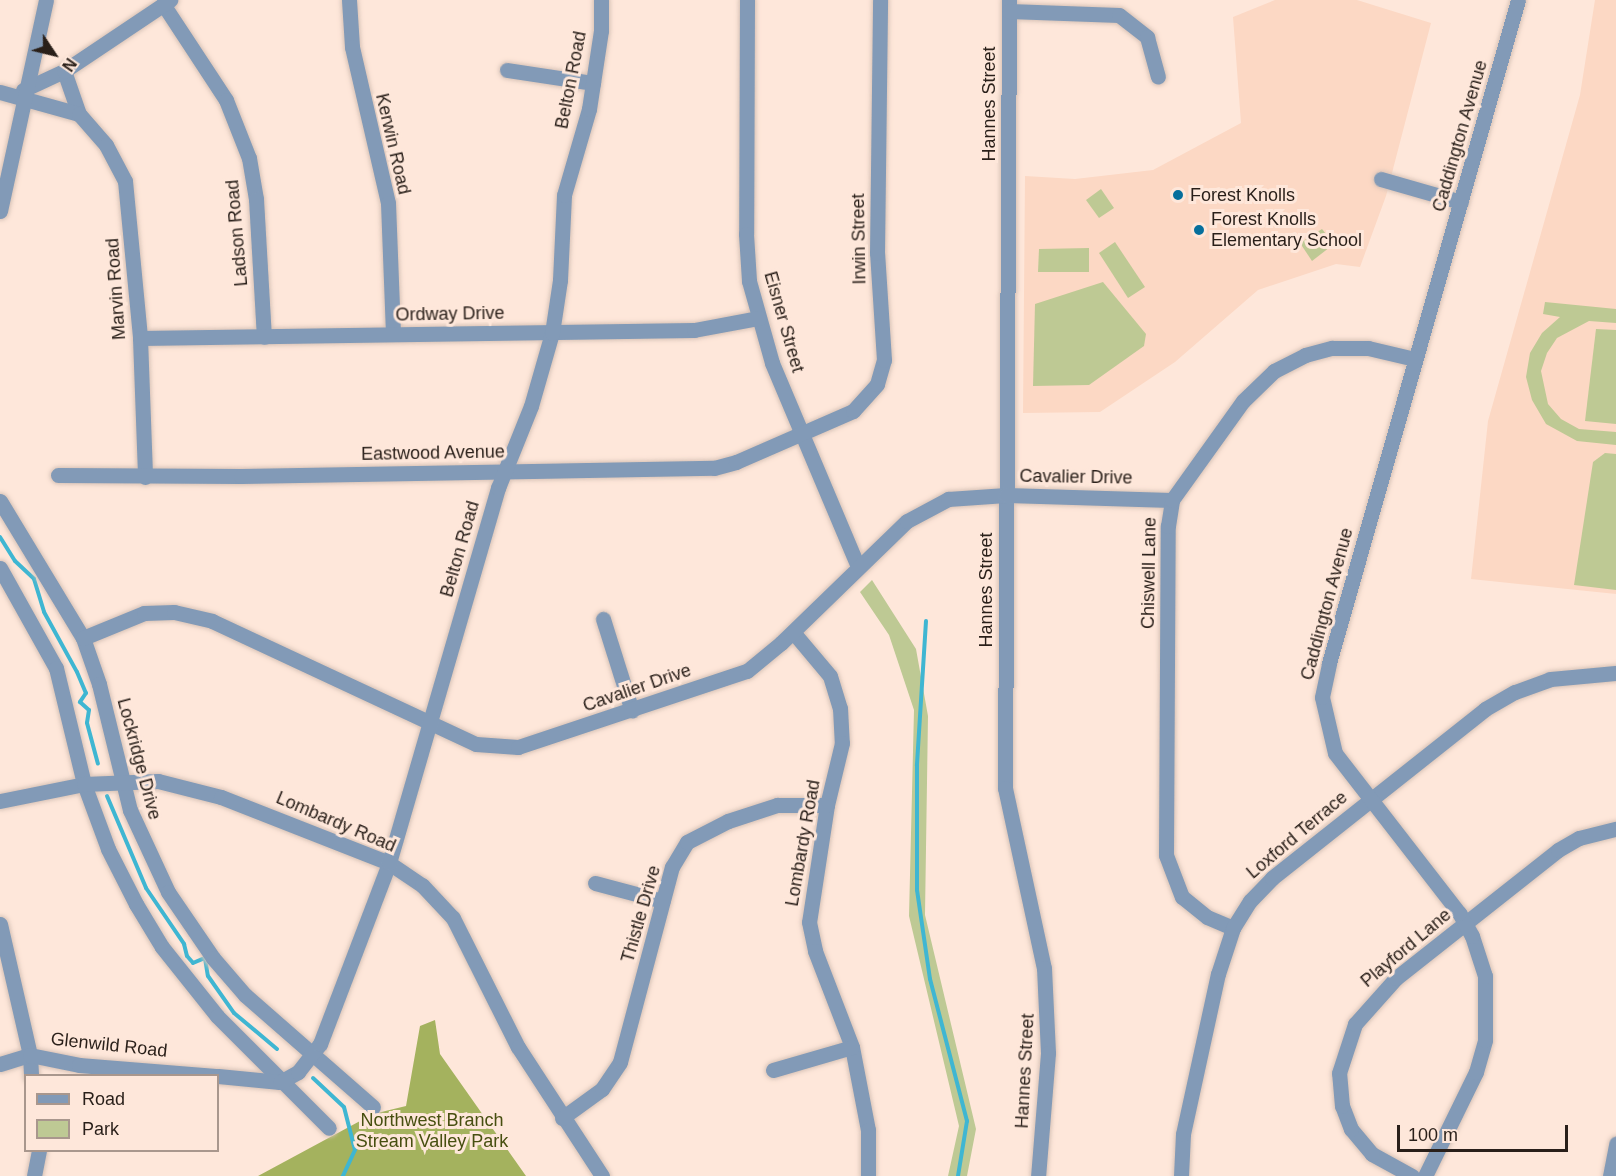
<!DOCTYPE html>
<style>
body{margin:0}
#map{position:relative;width:1616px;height:1176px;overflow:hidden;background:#fee7da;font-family:Helvetica,sans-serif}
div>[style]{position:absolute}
.built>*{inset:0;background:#fcd8c4}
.green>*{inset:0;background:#bec994}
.forest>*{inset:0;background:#a4b25e}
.stream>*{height:4px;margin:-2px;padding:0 2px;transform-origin:2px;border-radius:2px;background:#3fb6d2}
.roads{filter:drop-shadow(0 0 2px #d8c3b7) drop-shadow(0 0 2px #d8c3b7)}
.minor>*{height:15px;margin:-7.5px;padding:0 7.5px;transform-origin:7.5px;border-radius:7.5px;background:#829ab7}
.dots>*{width:16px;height:16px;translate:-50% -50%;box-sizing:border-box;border:3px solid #fee7da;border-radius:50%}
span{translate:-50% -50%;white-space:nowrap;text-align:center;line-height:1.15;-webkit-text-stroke:6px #fee7da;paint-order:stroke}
.street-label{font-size:18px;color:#291f19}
.poi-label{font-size:18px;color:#291f19}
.left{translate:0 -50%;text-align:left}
.park-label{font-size:18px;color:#474f10}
.legend{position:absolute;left:24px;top:1074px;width:195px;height:78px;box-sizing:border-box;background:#fee7da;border:2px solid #a9978d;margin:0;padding:8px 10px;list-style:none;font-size:18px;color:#291f19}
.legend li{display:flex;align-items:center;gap:12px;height:30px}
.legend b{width:30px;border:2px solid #a9978d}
.north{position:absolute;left:24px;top:24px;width:60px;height:60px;-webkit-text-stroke:4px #fee7da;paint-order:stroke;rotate:125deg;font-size:16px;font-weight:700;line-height:24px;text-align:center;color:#291f19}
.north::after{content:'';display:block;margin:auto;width:21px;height:27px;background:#291f19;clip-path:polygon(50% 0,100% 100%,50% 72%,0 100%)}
.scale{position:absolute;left:1397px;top:1125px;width:171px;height:27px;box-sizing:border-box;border:3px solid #291f19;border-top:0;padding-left:8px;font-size:18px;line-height:21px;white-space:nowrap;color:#291f19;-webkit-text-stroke:4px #fee7da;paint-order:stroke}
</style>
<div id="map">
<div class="built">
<div style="clip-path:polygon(1275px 0,1357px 0,1431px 23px,1386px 196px,1360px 267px,1336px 264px,1258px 290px,1175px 362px,1100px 412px,1023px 413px,1025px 176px,1075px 179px,1153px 170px,1241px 123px,1233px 17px)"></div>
<div style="clip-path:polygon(1595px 0,1616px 0,1616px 594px,1471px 579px,1488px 421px,1580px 95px)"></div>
</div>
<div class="green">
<div style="clip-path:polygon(1101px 189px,1114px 208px,1099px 218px,1086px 200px)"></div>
<div style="clip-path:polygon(1322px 229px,1334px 244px,1312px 261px,1300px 243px)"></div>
<div style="clip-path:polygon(1115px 242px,1145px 287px,1128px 298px,1099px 253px)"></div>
<div style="clip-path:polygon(1089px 248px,1089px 272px,1038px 272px,1039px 249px)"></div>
<div style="clip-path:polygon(1103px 282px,1146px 334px,1144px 346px,1089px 385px,1033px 386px,1035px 304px)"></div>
<div style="clip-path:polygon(1545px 302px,1616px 309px,1616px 323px,1589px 321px,1557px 338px,1547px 353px,1541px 371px,1548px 404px,1561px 419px,1579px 429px,1616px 432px,1616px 445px,1577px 441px,1546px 424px,1532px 400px,1526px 377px,1530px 353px,1542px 333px,1560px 317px,1543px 314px)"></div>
<div style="clip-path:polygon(1596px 329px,1616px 330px,1616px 424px,1585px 421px)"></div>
<div style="clip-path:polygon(1605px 453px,1616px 454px,1616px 590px,1574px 585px,1593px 462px)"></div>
<div style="clip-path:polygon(872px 580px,916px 649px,928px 716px,925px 915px,976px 1129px,967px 1176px,948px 1176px,959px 1126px,909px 916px,914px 710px,889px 635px,860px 592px)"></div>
</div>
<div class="forest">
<div style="clip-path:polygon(435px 1020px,440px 1054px,526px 1176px,258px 1176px,373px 1114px,406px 1106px,420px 1026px)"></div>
</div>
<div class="stream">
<div style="left:0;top:537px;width:28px;rotate:58deg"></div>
<div style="left:15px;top:561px;width:26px;rotate:43deg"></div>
<div style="left:34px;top:579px;width:34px;rotate:73deg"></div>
<div style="left:44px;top:612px;width:68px;rotate:61.2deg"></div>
<div style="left:77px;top:672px;width:23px;rotate:67deg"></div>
<div style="left:86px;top:693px;width:11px;rotate:124deg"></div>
<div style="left:80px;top:702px;width:12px;rotate:42deg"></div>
<div style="left:89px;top:710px;width:13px;rotate:99deg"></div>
<div style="left:87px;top:723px;width:42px;rotate:75deg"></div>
<div style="left:926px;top:621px;width:145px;rotate:93.6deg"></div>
<div style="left:917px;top:766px;width:124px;rotate:90deg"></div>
<div style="left:917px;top:890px;width:90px;rotate:81.7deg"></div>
<div style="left:930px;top:979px;width:147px;rotate:75.4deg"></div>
<div style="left:967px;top:1121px;width:56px;rotate:99.3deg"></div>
<div style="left:107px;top:796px;width:100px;rotate:67deg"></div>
<div style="left:146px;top:888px;width:68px;rotate:55.8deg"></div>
<div style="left:184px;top:944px;width:12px;rotate:76deg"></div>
<div style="left:187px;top:956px;width:9px;rotate:49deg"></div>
<div style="left:193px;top:963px;width:13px;rotate:-23deg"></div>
<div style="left:205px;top:958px;width:18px;rotate:81deg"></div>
<div style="left:208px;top:976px;width:45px;rotate:54.9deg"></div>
<div style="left:234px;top:1013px;width:56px;rotate:39.9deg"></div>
<div style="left:313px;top:1078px;width:42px;rotate:43.1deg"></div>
<div style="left:344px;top:1107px;width:44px;rotate:75.7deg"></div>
<div style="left:355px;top:1150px;width:29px;rotate:115deg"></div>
</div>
<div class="roads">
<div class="minor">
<div style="left:349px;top:0;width:47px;rotate:86.3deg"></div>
<div style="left:352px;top:47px;width:160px;rotate:77deg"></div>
<div style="left:388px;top:203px;width:131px;rotate:87.8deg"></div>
<div style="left:747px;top:0;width:234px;rotate:90.2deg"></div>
<div style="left:746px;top:234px;width:47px;rotate:86.3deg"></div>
<div style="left:749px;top:281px;width:85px;rotate:74.3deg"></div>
<div style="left:772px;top:363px;width:221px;rotate:67.1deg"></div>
<div style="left:1009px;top:0;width:788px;rotate:90.29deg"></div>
<div style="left:1005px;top:788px;width:184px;rotate:77.8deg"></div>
<div style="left:1044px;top:968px;width:85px;rotate:87.3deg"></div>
<div style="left:1048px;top:1053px;width:123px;rotate:94.6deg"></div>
<div style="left:163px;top:4px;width:115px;rotate:56.7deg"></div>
<div style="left:226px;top:100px;width:62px;rotate:68.4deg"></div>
<div style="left:249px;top:158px;width:42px;rotate:80.3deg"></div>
<div style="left:256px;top:199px;width:138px;rotate:86.7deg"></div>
<div style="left:1009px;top:11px;width:110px;rotate:2.1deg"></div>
<div style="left:1119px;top:15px;width:36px;rotate:38deg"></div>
<div style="left:1147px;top:37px;width:41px;rotate:74.6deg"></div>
<div style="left:507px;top:70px;width:87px;rotate:8.6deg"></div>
<div style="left:64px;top:71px;width:46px;rotate:70.8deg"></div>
<div style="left:23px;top:90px;width:45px;rotate:-24.9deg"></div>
<div style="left:64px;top:71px;width:128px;rotate:-33.8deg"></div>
<div style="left:0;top:92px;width:82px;rotate:15.6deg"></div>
<div style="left:79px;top:114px;width:41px;rotate:48.9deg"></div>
<div style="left:106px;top:145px;width:41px;rotate:62.2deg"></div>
<div style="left:125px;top:181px;width:158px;rotate:84.5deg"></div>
<div style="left:140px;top:338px;width:139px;rotate:87.9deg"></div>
<div style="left:1381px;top:179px;width:83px;rotate:16deg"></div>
<div style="left:0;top:211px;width:216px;rotate:-77.7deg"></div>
<div style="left:140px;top:338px;width:554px;rotate:-0.83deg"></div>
<div style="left:694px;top:330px;width:66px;rotate:-10.5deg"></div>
<div style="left:58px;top:475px;width:183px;rotate:0.3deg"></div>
<div style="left:241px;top:476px;width:473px;rotate:-1deg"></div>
<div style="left:714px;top:468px;width:23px;rotate:-15deg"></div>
<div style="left:736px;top:462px;width:128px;rotate:-23.6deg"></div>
<div style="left:853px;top:411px;width:36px;rotate:-48deg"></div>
<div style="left:877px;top:384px;width:25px;rotate:-74deg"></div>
<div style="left:884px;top:360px;width:107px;rotate:-93.7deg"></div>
<div style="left:877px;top:253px;width:253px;rotate:-89.3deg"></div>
<div style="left:0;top:501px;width:160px;rotate:58.8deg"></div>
<div style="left:83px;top:638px;width:49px;rotate:70.8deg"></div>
<div style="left:99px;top:684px;width:130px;rotate:76.2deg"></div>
<div style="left:130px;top:810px;width:90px;rotate:65.1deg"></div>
<div style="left:168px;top:892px;width:80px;rotate:55.7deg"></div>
<div style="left:213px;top:958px;width:49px;rotate:49.1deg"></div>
<div style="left:245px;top:995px;width:170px;rotate:41.2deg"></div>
<div style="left:0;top:568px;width:115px;rotate:60.8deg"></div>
<div style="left:56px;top:668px;width:119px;rotate:76.4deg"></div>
<div style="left:84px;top:784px;width:69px;rotate:69.7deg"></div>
<div style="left:108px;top:849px;width:62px;rotate:63deg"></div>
<div style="left:136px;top:904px;width:50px;rotate:58.8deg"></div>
<div style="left:162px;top:947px;width:88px;rotate:51.4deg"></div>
<div style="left:217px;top:1016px;width:158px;rotate:45deg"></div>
<div style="left:603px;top:619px;width:96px;rotate:72.5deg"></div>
<div style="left:793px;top:632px;width:57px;rotate:49.9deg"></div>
<div style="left:830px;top:676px;width:34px;rotate:73deg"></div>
<div style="left:840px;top:708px;width:35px;rotate:87deg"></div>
<div style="left:842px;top:743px;width:64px;rotate:103.6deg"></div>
<div style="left:827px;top:805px;width:118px;rotate:98.7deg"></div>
<div style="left:809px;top:922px;width:30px;rotate:78deg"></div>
<div style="left:815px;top:951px;width:103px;rotate:68.9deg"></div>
<div style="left:852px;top:1047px;width:85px;rotate:79.1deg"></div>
<div style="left:868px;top:1130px;width:46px;rotate:90deg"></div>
<div style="left:83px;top:638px;width:66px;rotate:-22.3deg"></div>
<div style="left:144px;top:613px;width:30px;rotate:-2deg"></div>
<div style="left:174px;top:612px;width:39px;rotate:13deg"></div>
<div style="left:212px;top:621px;width:291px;rotate:25deg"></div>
<div style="left:476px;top:744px;width:42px;rotate:4.1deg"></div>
<div style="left:518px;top:747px;width:241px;rotate:-18.4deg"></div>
<div style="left:747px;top:671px;width:44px;rotate:-39.5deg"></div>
<div style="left:781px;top:643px;width:175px;rotate:-44.1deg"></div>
<div style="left:907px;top:521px;width:47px;rotate:-28.2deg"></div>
<div style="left:948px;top:499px;width:58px;rotate:-3.9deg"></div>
<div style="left:1006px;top:495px;width:166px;rotate:1.7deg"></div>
<div style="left:0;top:801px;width:86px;rotate:-11.4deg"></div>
<div style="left:84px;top:784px;width:74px;rotate:-2.3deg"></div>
<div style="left:158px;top:781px;width:65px;rotate:14.3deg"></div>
<div style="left:221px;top:797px;width:180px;rotate:21.4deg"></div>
<div style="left:389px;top:863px;width:40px;rotate:34deg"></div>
<div style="left:422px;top:885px;width:45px;rotate:46.8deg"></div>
<div style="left:453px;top:918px;width:144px;rotate:63.3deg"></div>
<div style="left:518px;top:1047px;width:154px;rotate:56.9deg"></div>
<div style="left:595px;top:883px;width:70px;rotate:14.8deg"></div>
<div style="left:0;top:924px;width:134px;rotate:77.1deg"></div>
<div style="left:30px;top:1055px;width:21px;rotate:87deg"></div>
<div style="left:1233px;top:928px;width:28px;rotate:-157deg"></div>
<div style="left:1207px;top:917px;width:32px;rotate:-141deg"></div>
<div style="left:1182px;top:897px;width:45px;rotate:-110.9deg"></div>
<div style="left:1166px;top:855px;width:329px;rotate:-89.7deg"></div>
<div style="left:1168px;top:526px;width:26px;rotate:-81deg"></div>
<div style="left:1172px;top:500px;width:122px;rotate:-54.4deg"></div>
<div style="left:1243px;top:401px;width:43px;rotate:-44.1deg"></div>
<div style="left:1274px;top:371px;width:35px;rotate:-27deg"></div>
<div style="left:1305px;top:355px;width:28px;rotate:-15deg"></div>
<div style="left:1332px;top:348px;width:36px"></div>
<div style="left:1368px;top:348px;width:48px;rotate:13.2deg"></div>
<div style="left:0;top:1064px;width:31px;rotate:-17deg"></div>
<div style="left:30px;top:1055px;width:50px;rotate:11.5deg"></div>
<div style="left:79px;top:1065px;width:137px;rotate:4.6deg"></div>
<div style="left:773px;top:1070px;width:82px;rotate:-16.2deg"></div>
<div style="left:218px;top:1076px;width:62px;rotate:5.5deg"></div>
<div style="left:280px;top:1082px;width:21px;rotate:-29deg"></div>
<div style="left:298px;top:1072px;width:36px;rotate:-52deg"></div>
<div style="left:320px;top:1044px;width:194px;rotate:-69.1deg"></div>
<div style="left:389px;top:863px;width:391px;rotate:-73.8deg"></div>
<div style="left:498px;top:488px;width:88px;rotate:-68.1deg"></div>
<div style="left:531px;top:406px;width:76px;rotate:-74deg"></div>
<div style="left:552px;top:333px;width:54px;rotate:-81.4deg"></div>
<div style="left:560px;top:280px;width:85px;rotate:-87.3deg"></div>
<div style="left:564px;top:195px;width:90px;rotate:-73.8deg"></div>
<div style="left:589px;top:109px;width:79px;rotate:-81.3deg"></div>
<div style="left:601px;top:31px;width:31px;rotate:-90deg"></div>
<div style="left:562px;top:1118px;width:49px;rotate:-35.9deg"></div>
<div style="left:602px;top:1089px;width:32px;rotate:-56deg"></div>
<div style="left:620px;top:1062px;width:202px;rotate:-75.1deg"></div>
<div style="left:672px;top:867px;width:29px;rotate:-59deg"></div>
<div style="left:687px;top:842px;width:46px;rotate:-27.1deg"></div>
<div style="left:728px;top:821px;width:52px;rotate:-18.1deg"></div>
<div style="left:777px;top:805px;width:50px"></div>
<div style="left:34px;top:1176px;width:26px;rotate:-79deg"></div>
<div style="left:1181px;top:1176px;width:42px;rotate:-87.3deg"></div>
<div style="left:1183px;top:1134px;width:164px;rotate:-77.7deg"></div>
<div style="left:1218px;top:974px;width:48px;rotate:-71.9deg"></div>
<div style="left:1233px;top:928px;width:32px;rotate:-58deg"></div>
<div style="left:1250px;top:901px;width:32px;rotate:-46deg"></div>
<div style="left:1272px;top:878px;width:272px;rotate:-38.4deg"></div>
<div style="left:1485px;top:709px;width:34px;rotate:-30deg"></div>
<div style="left:1515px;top:692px;width:37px;rotate:-20deg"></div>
<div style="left:1550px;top:679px;width:66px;rotate:-5.2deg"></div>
<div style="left:1412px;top:1176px;width:46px;rotate:-151.2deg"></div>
<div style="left:1372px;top:1154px;width:33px;rotate:-130deg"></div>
<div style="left:1351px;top:1129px;width:25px;rotate:-111deg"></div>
<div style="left:1342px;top:1106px;width:33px;rotate:-95deg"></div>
<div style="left:1339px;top:1073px;width:52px;rotate:-71.9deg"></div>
<div style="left:1355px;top:1024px;width:62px;rotate:-48.3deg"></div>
<div style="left:1396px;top:978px;width:206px;rotate:-38.3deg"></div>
<div style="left:1558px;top:850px;width:24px;rotate:-30deg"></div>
<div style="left:1579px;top:838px;width:38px;rotate:-14deg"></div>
<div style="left:1425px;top:1176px;width:116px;rotate:-63.9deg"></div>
<div style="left:1476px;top:1072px;width:33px;rotate:-74deg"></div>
<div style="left:1485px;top:1040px;width:64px;rotate:-90deg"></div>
<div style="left:1485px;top:976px;width:42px;rotate:-108deg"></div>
<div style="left:1472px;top:936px;width:26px;rotate:-119deg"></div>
<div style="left:1459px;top:913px;width:202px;rotate:-127.8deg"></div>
<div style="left:1335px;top:753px;width:57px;rotate:-103.1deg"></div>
<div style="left:1322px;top:697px;width:35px;rotate:-78deg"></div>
<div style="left:1329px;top:663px;width:689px;rotate:-74.09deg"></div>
<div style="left:1610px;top:1176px;width:33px;rotate:-79deg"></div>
</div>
</div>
<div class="dots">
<div style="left:1178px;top:195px;background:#066f9c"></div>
<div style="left:1199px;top:230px;background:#066f9c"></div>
</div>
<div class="street-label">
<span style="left:571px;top:80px;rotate:-79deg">Belton Road</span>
<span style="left:989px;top:104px;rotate:-90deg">Hannes Street</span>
<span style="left:1460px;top:136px;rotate:-74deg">Caddington Avenue</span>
<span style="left:393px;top:144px;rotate:77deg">Kerwin Road</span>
<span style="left:237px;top:233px;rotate:-95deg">Ladson Road</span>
<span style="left:859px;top:239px;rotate:-91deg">Irwin Street</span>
<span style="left:116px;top:289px;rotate:-94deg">Marvin Road</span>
<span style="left:450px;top:314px;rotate:-1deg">Ordway Drive</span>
<span style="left:784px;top:322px;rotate:74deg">Eisner Street</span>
<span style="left:433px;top:453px;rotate:-1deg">Eastwood Avenue</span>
<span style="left:1076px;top:477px;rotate:1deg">Cavalier Drive</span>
<span style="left:460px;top:549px;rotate:-74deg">Belton Road</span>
<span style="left:1149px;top:573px;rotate:-89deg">Chiswell Lane</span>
<span style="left:986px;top:590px;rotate:-90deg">Hannes Street</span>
<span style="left:1327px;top:604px;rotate:-75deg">Caddington Avenue</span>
<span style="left:637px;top:688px;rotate:-19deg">Cavalier Drive</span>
<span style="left:139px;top:759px;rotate:75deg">Lockridge Drive</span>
<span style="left:336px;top:822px;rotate:23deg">Lombardy Road</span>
<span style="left:1297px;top:835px;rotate:-40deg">Loxford Terrace</span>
<span style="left:803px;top:843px;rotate:-80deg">Lombardy Road</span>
<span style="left:641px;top:914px;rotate:-74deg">Thistle Drive</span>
<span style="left:1406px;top:948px;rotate:-40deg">Playford Lane</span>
<span style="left:109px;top:1045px;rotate:6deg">Glenwild Road</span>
<span style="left:1025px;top:1071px;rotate:-87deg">Hannes Street</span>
</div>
<div class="poi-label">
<span class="left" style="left:1190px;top:195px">Forest Knolls</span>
<span class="left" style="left:1211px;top:230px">Forest Knolls<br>Elementary School</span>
</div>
<div class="park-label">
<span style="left:432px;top:1131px">Northwest Branch<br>Stream Valley Park</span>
</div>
<ul class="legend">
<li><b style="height:8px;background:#829ab7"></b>Road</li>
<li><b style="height:16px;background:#bec994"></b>Park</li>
</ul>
<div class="north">N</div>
<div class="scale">100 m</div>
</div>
